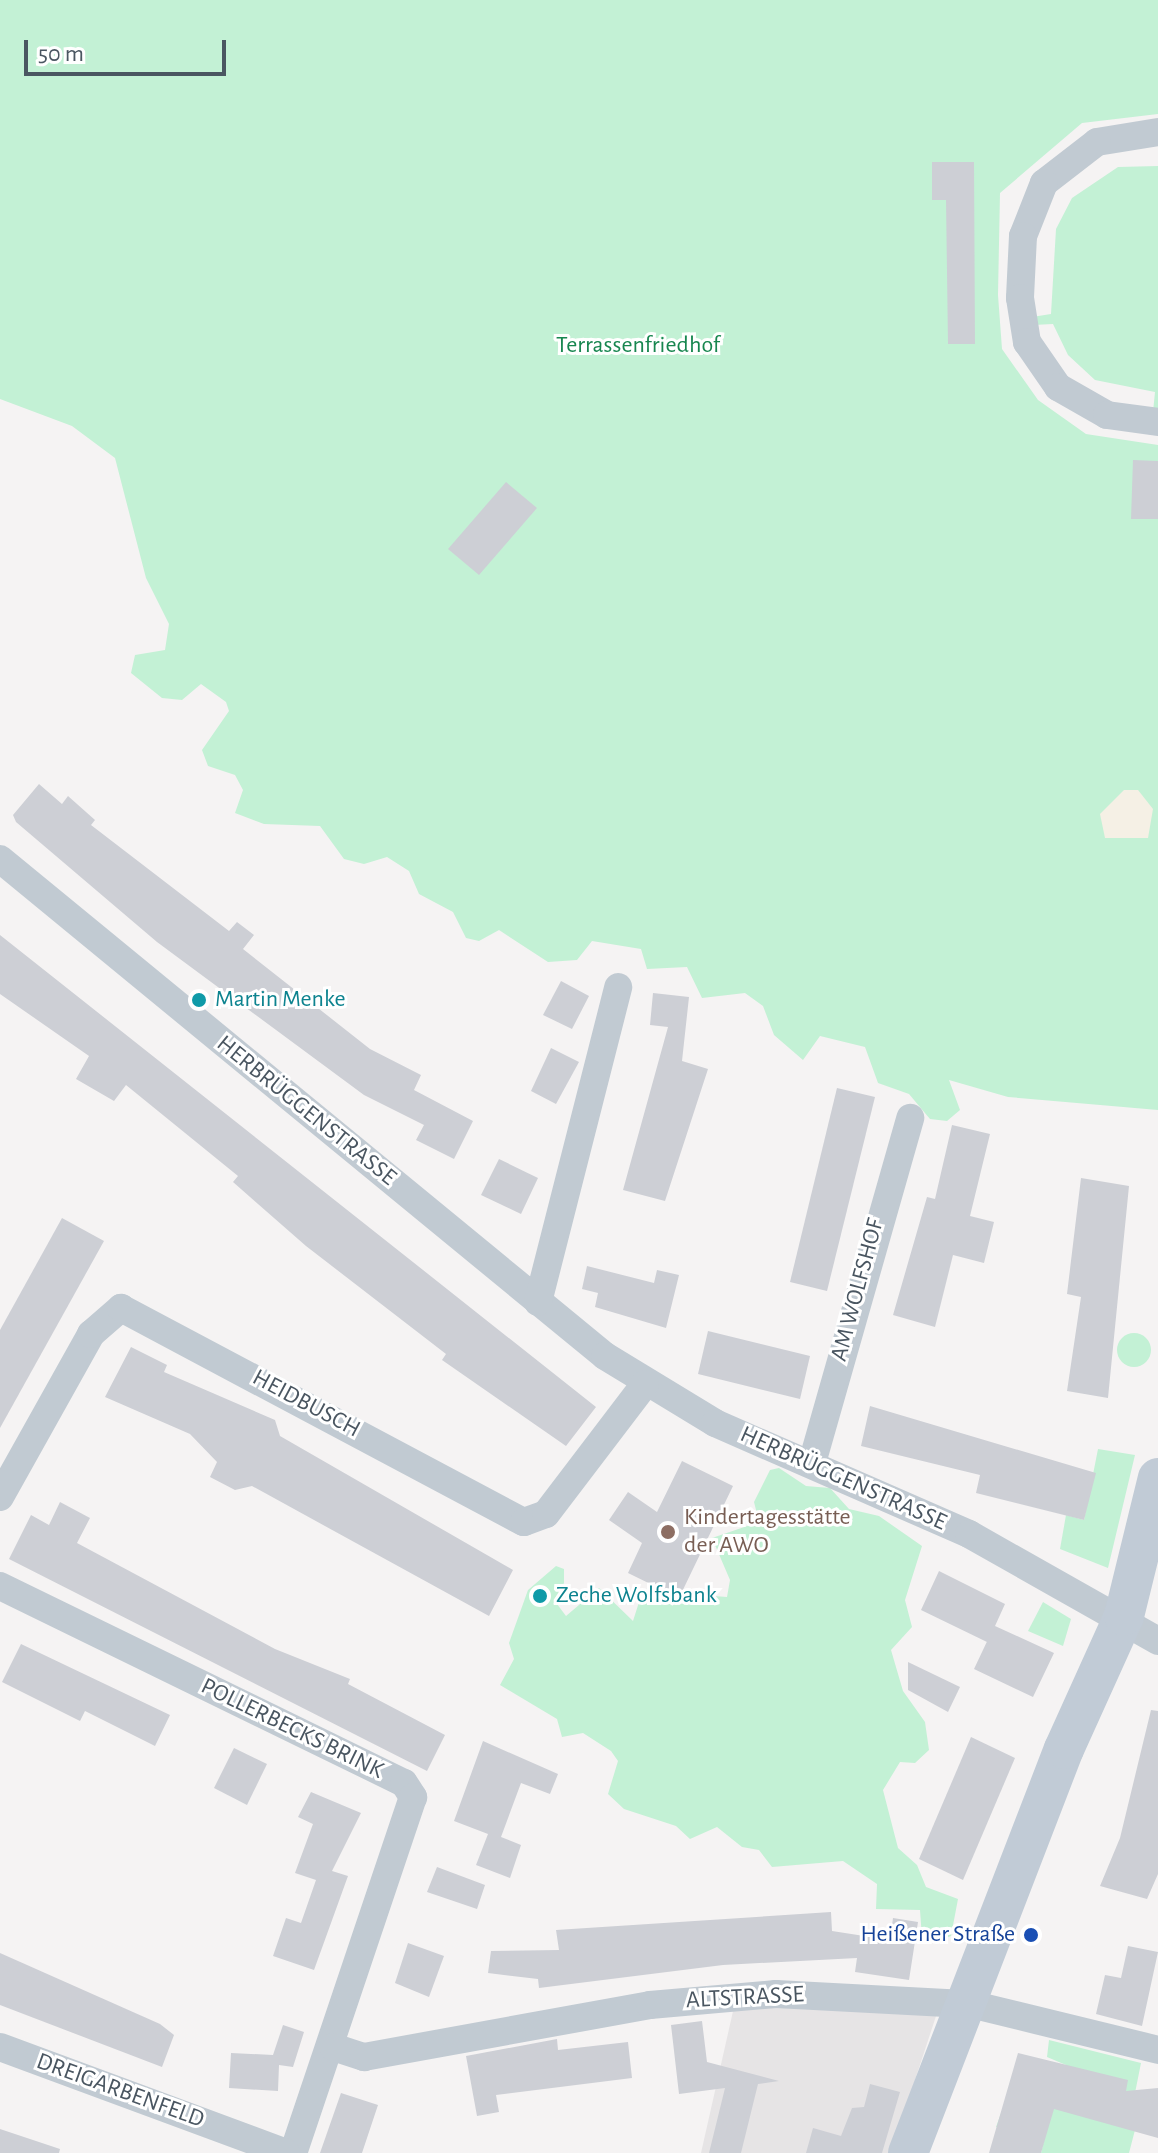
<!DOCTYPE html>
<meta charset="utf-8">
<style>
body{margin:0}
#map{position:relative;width:1158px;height:2153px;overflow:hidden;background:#f5f3f3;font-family:"Alegreya Sans",sans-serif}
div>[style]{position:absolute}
.education>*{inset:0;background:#e6e4e5}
.green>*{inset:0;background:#c3f1d5}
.round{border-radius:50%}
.sand>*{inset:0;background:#f5f0e5}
.building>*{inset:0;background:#cdcfd5}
.street>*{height:28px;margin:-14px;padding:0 14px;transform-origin:14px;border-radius:14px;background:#c1cad2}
.secondary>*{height:40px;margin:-20px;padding:0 20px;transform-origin:20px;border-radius:20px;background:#c1cbd6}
.dots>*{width:22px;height:22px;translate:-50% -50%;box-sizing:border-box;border:4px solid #fff;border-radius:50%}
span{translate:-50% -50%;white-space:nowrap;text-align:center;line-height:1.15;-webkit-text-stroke:6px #fff;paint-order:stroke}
.park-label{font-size:24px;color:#17864f}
.culture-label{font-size:24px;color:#0d838f}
.left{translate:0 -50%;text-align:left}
.street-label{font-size:24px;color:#4a5661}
.education-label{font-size:24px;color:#785e54}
.transit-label{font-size:24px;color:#164399}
.right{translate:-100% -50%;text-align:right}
.scale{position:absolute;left:24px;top:40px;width:202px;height:36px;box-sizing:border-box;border:4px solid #4a5661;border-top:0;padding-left:10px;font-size:24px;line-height:28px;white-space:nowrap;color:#4a5661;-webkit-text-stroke:6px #fff;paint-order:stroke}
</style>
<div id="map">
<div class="education">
<div style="clip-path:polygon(736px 1998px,938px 2010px,891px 2153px,701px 2153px)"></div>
</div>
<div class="green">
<div style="clip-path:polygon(0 0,1158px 0,1158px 114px,1082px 123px,1000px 193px,998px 295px,1002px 349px,1038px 400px,1086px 434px,1158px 445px,1158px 1110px,1008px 1097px,949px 1080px,960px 1110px,947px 1121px,930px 1119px,909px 1094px,878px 1083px,865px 1047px,820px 1036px,803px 1060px,774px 1035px,763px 1006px,745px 993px,702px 998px,687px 967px,647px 969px,641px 949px,592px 941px,577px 960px,548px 962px,499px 930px,479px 941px,466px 938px,453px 912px,419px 894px,409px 871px,387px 857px,364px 864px,344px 859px,320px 826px,264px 824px,235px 813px,243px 790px,235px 775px,208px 766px,202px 750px,229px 711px,226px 702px,201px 684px,182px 700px,162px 698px,131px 673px,135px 655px,165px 650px,169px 624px,146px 578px,115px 458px,72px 426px,0 399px)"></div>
<div style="clip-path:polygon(1158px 166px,1158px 412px,1153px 412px,1155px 392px,1095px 380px,1068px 355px,1053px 324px,1033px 325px,1032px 317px,1051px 314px,1056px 229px,1072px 198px,1118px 167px)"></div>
<div class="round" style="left:1117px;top:1333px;width:34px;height:34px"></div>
<div style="clip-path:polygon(1098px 1449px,1135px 1455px,1108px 1568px,1060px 1549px,1066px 1515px,1084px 1520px)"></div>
<div style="clip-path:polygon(779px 1468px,806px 1486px,830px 1488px,849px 1509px,879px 1516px,922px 1546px,905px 1600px,912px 1627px,891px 1650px,903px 1691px,925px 1722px,929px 1750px,915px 1763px,900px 1762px,883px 1790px,898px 1848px,917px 1865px,926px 1887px,958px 1899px,951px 1936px,941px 1940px,922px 1938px,920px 1910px,876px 1909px,877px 1884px,843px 1861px,772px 1867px,759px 1850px,742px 1847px,717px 1827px,690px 1839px,676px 1826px,624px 1809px,608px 1794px,618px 1761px,611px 1751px,583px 1733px,562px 1737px,557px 1719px,500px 1685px,514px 1659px,509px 1643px,528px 1590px,556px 1566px,564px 1569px,564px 1583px,554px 1600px,566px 1616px,599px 1588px,633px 1621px,640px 1599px,651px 1594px,679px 1605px,701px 1595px,727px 1597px,730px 1580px,712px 1538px,759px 1522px,754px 1502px,770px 1470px)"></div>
<div style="clip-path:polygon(1043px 1602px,1071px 1619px,1063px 1646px,1028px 1631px)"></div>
<div style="clip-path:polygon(1049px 2040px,1141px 2063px,1130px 2118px,1091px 2071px,1135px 2130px,1129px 2153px,1041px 2153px,1045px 2136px,996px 2127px,1007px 2097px,1054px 2109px,1066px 2065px,1047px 2057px)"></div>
</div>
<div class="sand">
<div style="clip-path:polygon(1124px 790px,1138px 790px,1153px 809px,1148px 838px,1105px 838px,1100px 814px)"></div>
</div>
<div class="building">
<div style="clip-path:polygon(932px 162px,974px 162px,975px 344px,948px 344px,946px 200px,932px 200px)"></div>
<div style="clip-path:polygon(1133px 460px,1158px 461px,1158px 519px,1131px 519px)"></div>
<div style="clip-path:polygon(506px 482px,537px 508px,479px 575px,448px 549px)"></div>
<div style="clip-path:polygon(39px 784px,62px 804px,68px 796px,95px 820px,91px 825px,229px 931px,237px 922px,254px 935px,243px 949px,370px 1049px,421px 1075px,414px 1090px,473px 1121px,454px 1159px,416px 1140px,424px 1125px,364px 1095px,157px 942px,16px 822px,13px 815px)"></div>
<div style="clip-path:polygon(0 935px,596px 1407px,566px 1446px,442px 1360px,446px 1354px,306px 1246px,233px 1182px,238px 1176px,126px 1085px,114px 1101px,76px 1079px,89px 1056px,0 994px)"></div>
<div style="clip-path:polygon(561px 981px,589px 996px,572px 1029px,543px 1015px)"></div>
<div style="clip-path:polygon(653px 993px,689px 997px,682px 1061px,708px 1069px,665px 1201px,623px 1190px,668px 1027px,650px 1025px)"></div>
<div style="clip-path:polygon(551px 1048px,579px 1062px,556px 1104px,531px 1091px)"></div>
<div style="clip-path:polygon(837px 1088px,875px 1097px,827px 1291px,790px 1282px)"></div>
<div style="clip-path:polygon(952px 1125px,990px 1134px,970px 1216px,994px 1222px,984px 1263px,953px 1255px,935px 1327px,893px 1315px,927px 1197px,935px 1199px)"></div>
<div style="clip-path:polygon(499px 1159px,538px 1178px,521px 1214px,481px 1195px)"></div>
<div style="clip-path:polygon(1081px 1178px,1129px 1186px,1108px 1398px,1067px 1391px,1081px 1297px,1067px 1294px)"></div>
<div style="clip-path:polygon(62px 1218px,104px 1241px,0 1428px,0 1330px)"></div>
<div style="clip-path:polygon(587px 1266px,654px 1283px,657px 1270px,679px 1275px,666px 1328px,595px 1307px,598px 1293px,582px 1289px)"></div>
<div style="clip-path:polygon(708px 1331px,810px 1356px,800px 1399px,698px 1374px)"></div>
<div style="clip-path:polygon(131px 1347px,167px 1365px,164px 1372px,275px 1420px,280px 1436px,513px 1570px,489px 1616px,252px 1486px,235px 1490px,210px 1477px,217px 1462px,190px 1434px,105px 1397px)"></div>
<div style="clip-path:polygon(870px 1406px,1096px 1473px,1084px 1520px,976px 1493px,980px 1475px,861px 1446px)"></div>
<div style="clip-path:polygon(682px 1461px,733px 1486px,679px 1598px,628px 1573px,642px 1543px,609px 1520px,628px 1492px,657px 1512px)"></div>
<div style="clip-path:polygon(60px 1502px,90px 1518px,77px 1543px,275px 1649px,350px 1679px,348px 1684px,445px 1735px,427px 1771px,9px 1559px,31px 1515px,49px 1525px)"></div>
<div style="clip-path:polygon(939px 1571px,1005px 1604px,995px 1626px,1054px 1653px,1033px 1697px,974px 1669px,991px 1633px,987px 1642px,921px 1610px)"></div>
<div style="clip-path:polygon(21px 1644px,170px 1715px,155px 1746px,85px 1711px,80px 1721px,2px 1682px)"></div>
<div style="clip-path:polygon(908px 1662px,960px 1687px,948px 1712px,908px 1690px)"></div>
<div style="clip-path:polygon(1151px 1710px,1158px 1711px,1158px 1874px,1147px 1899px,1100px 1886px,1120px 1838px)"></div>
<div style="clip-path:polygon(971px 1737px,1015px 1758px,963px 1880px,919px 1859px)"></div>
<div style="clip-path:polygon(483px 1741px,558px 1774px,550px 1794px,521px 1783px,501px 1837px,521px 1845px,510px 1878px,476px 1865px,488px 1834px,454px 1821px)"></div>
<div style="clip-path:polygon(234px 1748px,267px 1764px,247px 1805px,214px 1788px)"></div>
<div style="clip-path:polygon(311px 1792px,361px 1813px,332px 1871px,348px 1876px,314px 1970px,273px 1956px,286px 1918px,301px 1923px,316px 1880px,295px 1873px,313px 1824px,298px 1817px)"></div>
<div style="clip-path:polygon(437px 1867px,485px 1885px,477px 1909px,427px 1892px)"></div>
<div style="clip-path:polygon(831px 1912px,832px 1931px,890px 1940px,893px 1918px,918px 1922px,909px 1980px,855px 1972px,857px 1958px,723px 1965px,539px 1988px,538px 1979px,488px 1973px,491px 1951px,559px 1950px,556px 1930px)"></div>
<div style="clip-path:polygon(408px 1943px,444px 1956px,429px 1997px,395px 1983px)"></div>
<div style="clip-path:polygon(1128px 1946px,1158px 1952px,1142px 2026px,1096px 2014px,1105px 1975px,1121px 1978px)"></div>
<div style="clip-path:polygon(0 1953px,160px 2024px,174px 2035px,162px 2067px,0 2005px)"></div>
<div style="clip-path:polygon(702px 2021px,707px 2062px,779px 2081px,758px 2084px,741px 2153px,709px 2153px,725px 2088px,679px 2094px,671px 2025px)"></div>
<div style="clip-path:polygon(283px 2025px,304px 2032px,293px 2067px,279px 2065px,278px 2091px,229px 2088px,231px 2053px,273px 2055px)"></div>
<div style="clip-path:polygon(557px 2039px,558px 2050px,628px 2042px,632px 2078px,496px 2095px,499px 2112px,477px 2116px,466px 2056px)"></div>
<div style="clip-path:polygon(1018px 2053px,1128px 2080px,1126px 2091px,1158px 2088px,1158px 2138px,1054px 2109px,1041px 2153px,989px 2153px)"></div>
<div style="clip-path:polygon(870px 2084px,900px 2092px,882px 2153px,806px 2153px,813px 2128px,841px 2136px,852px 2108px,864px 2107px)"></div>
<div style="clip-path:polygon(341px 2093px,378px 2105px,362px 2153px,320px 2153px)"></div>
<div style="clip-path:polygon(0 2129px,60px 2149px,59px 2153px,0 2153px)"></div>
</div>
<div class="street">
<div style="left:1158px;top:132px;width:62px;rotate:170.7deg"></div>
<div style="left:1097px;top:142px;width:67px;rotate:142.3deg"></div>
<div style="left:1044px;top:183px;width:57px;rotate:111.6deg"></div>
<div style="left:1023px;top:236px;width:62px;rotate:92.8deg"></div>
<div style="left:1020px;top:298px;width:45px;rotate:81deg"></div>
<div style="left:1027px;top:342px;width:55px;rotate:55.4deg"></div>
<div style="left:1058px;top:387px;width:56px;rotate:29.7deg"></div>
<div style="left:1107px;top:415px;width:51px;rotate:7.8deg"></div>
<div style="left:0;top:859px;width:783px;rotate:39.4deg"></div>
<div style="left:605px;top:1356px;width:129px;rotate:31.3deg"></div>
<div style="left:715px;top:1423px;width:277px;rotate:23.6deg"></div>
<div style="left:969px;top:1534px;width:217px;rotate:29.5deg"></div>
<div style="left:538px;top:1302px;width:325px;rotate:-75.7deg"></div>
<div style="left:812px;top:1463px;width:359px;rotate:-74.1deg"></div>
<div style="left:0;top:1497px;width:187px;rotate:-60.8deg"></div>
<div style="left:91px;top:1334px;width:40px;rotate:-41deg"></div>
<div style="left:121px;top:1308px;width:456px;rotate:28deg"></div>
<div style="left:524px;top:1522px;width:23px;rotate:-20deg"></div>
<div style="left:546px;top:1514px;width:163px;rotate:-52.7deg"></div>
<div style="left:0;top:1586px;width:449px;rotate:26deg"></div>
<div style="left:404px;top:1783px;width:17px;rotate:57deg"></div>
<div style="left:413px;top:1797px;width:376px;rotate:108.6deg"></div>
<div style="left:0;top:2047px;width:305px;rotate:20.3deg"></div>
<div style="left:333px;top:2047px;width:33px;rotate:18deg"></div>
<div style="left:364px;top:2057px;width:291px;rotate:-10.3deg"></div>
<div style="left:650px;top:2005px;width:126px;rotate:-5deg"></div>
<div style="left:776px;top:1994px;width:194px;rotate:3deg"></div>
<div style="left:970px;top:2004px;width:194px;rotate:13.7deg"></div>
</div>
<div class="secondary">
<div style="left:908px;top:2153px;width:433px;rotate:-68.9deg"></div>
<div style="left:1064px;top:1749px;width:146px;rotate:-65.7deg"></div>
<div style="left:1124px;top:1616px;width:142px;rotate:-76.2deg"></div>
</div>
<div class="dots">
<div style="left:199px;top:1000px;background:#0f9aa8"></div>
<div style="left:668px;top:1532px;background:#8d6e63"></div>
<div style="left:540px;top:1596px;background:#0f9aa8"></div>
<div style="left:1031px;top:1935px;background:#1a4fb4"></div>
</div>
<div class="park-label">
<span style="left:638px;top:346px">Terrassenfriedhof</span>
</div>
<div class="culture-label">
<span class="left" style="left:215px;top:1000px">Martin Menke</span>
<span class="left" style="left:556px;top:1596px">Zeche Wolfsbank</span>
</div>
<div class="street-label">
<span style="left:306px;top:1111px;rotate:39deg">HERBRÜGGENSTRASSE</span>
<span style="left:858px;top:1290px;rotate:-75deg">AM WOLFSHOF</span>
<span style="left:306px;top:1404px;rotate:28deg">HEIDBUSCH</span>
<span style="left:843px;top:1479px;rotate:24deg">HERBRÜGGENSTRASSE</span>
<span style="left:292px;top:1729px;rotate:26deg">POLLERBECKS BRINK</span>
<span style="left:745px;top:1998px;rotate:-3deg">ALTSTRASSE</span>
<span style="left:120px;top:2091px;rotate:20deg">DREIGARBENFELD</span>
</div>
<div class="education-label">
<span class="left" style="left:684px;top:1532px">Kindertagesstätte<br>der AWO</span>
</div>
<div class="transit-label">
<span class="right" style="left:1015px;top:1935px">Heißener Straße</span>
</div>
<div class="scale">50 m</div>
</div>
